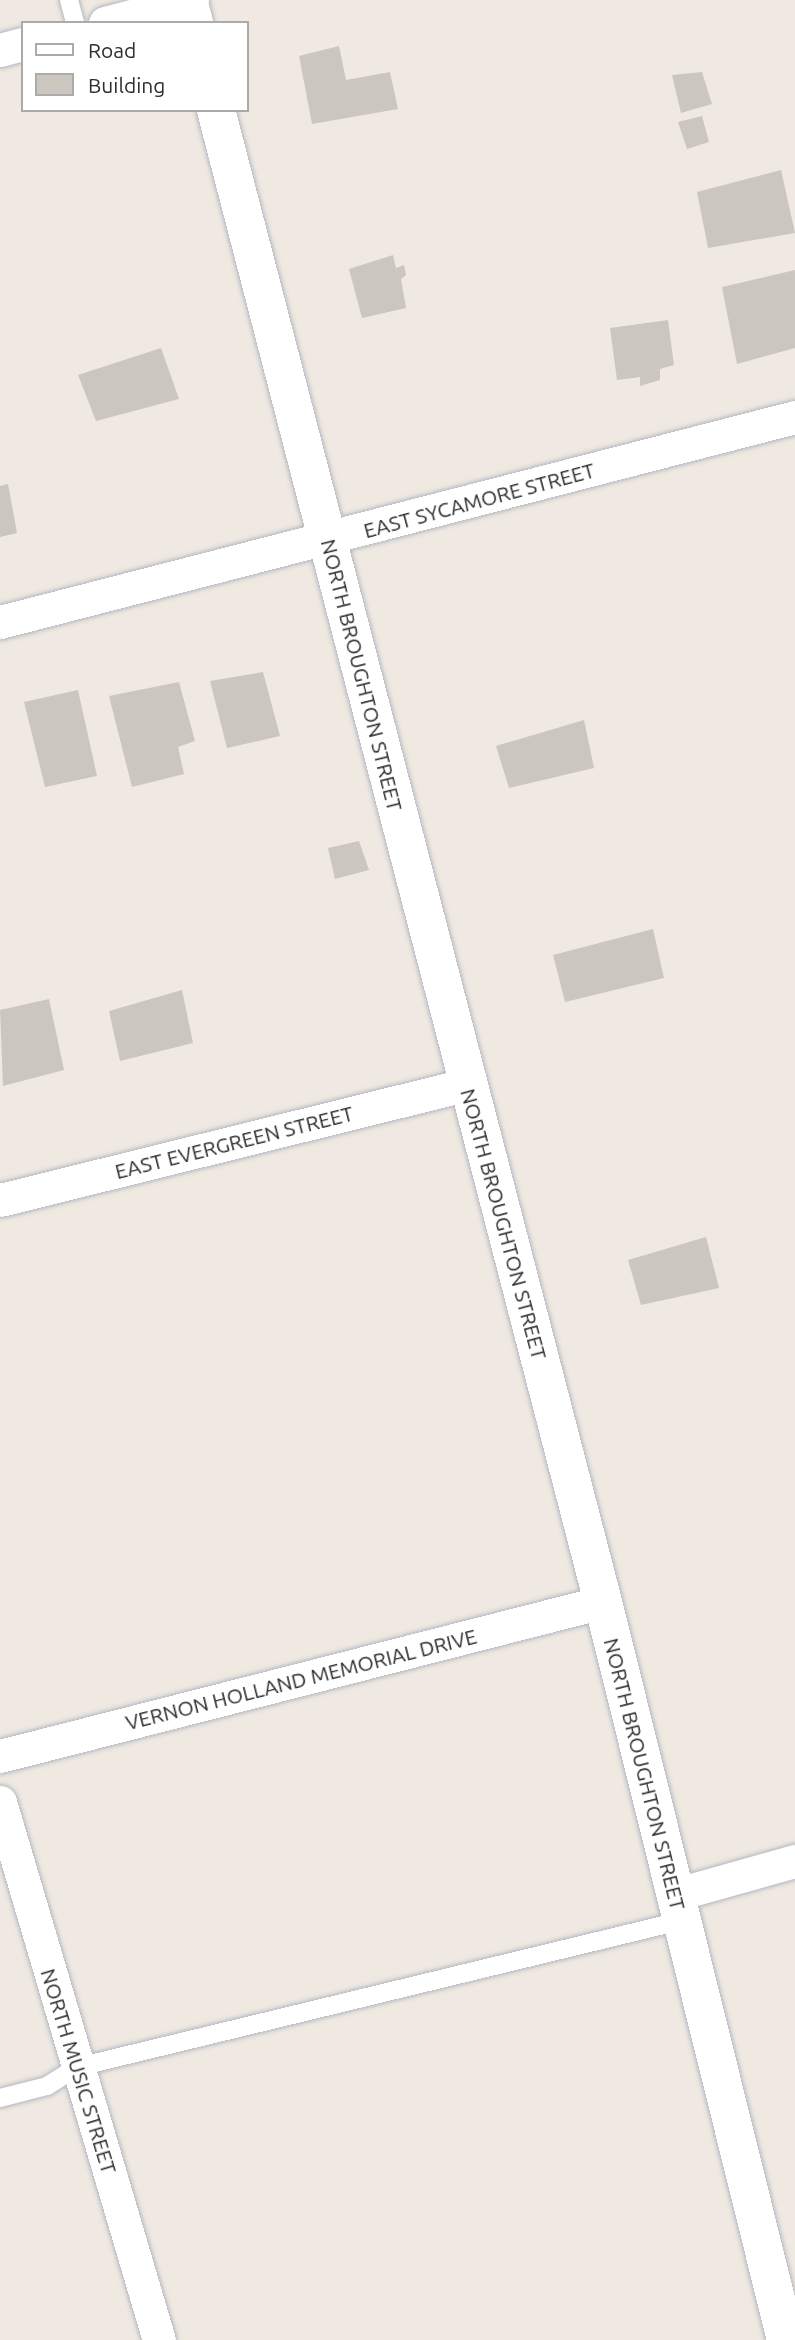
<!DOCTYPE html>
<style>
body{margin:0}
#map{position:relative;width:795px;height:2340px;overflow:hidden;background:#efe9e1;font-family:Ubuntu,sans-serif}
div>[style]{position:absolute}
.building>*{inset:0;background:#cbc7bf}
.roads{filter:drop-shadow(0 0 2px #b4b7c1) drop-shadow(0 0 2px #b4b7c1)}
.service>*{height:18px;margin:-9px;padding:0 9px;transform-origin:9px;border-radius:9px;background:#fff}
.minor>*{height:33px;margin:-16.5px;padding:0 16.5px;transform-origin:16.5px;border-radius:16.5px;background:#fff}
.tertiary>*{height:38px;margin:-19px;padding:0 19px;transform-origin:19px;border-radius:19px;background:#fff}
span{translate:-50% -50%;white-space:nowrap;text-align:center;line-height:1.15;-webkit-text-stroke:5px #fff;paint-order:stroke}
.street-label{font-size:21px;color:#2e2e2e}
.legend{position:absolute;left:21px;top:21px;width:228px;height:91px;box-sizing:border-box;background:#fff;border:2px solid #ababab;margin:0;padding:9px 12px;list-style:none;font-size:21px;color:#2e2e2e}
.legend li{display:flex;align-items:center;gap:14px;height:35px}
.legend b{width:35px;border:2px solid #ababab}
</style>
<div id="map">
<div class="building">
<div style="clip-path:polygon(339px 46px,346px 80px,390px 72px,398px 109px,312px 124px,299px 56px)"></div>
<div style="clip-path:polygon(702px 72px,712px 104px,681px 113px,672px 75px)"></div>
<div style="clip-path:polygon(702px 116px,709px 142px,687px 149px,678px 122px)"></div>
<div style="clip-path:polygon(781px 170px,795px 233px,708px 248px,697px 192px)"></div>
<div style="clip-path:polygon(393px 255px,396px 268px,404px 265px,406px 275px,401px 279px,406px 308px,362px 318px,349px 269px)"></div>
<div style="clip-path:polygon(795px 270px,795px 348px,737px 364px,722px 287px)"></div>
<div style="clip-path:polygon(668px 320px,674px 365px,660px 369px,660px 380px,640px 386px,640px 377px,617px 380px,610px 328px)"></div>
<div style="clip-path:polygon(161px 348px,179px 399px,96px 421px,78px 375px)"></div>
<div style="clip-path:polygon(8px 484px,17px 533px,0 537px,0 486px)"></div>
<div style="clip-path:polygon(263px 672px,280px 736px,227px 748px,210px 681px)"></div>
<div style="clip-path:polygon(179px 682px,195px 741px,178px 747px,184px 774px,132px 787px,109px 696px)"></div>
<div style="clip-path:polygon(78px 690px,97px 776px,45px 787px,24px 702px)"></div>
<div style="clip-path:polygon(584px 720px,594px 768px,509px 788px,496px 746px)"></div>
<div style="clip-path:polygon(359px 841px,369px 870px,335px 879px,328px 848px)"></div>
<div style="clip-path:polygon(653px 929px,664px 978px,565px 1002px,553px 955px)"></div>
<div style="clip-path:polygon(182px 990px,193px 1043px,120px 1061px,109px 1011px)"></div>
<div style="clip-path:polygon(49px 999px,64px 1070px,3px 1086px,0 1010px)"></div>
<div style="clip-path:polygon(706px 1237px,719px 1288px,641px 1305px,628px 1260px)"></div>
</div>
<div class="roads">
<div class="service">
<div style="left:69px;top:0;width:24px;rotate:75deg"></div>
<div style="left:0;top:2098px;width:49px;rotate:-14.3deg"></div>
<div style="left:47px;top:2086px;width:36px;rotate:-32deg"></div>
<div style="left:78px;top:2067px;width:619px;rotate:-13.63deg"></div>
</div>
<div class="minor">
<div style="left:105px;top:23px;width:90px;rotate:-14.8deg"></div>
<div style="left:0;top:50px;width:24px;rotate:-15deg"></div>
<div style="left:0;top:622px;width:821px;rotate:-14.46deg"></div>
<div style="left:0;top:1200px;width:482px;rotate:-13.9deg"></div>
<div style="left:0;top:1756px;width:622px;rotate:-14.33deg"></div>
<div style="left:0;top:1802px;width:561px;rotate:73.54deg"></div>
<div style="left:674px;top:1895px;width:126px;rotate:-15.7deg"></div>
</div>
<div class="tertiary">
<div style="left:188px;top:0;width:24px;rotate:75deg"></div>
<div style="left:216px;top:110px;width:1541px;rotate:75.46deg"></div>
<div style="left:603px;top:1602px;width:760px;rotate:76.07deg"></div>
</div>
</div>
<div class="street-label">
<span style="left:479px;top:500px;rotate:-15deg">EAST SYCAMORE STREET</span>
<span style="left:362px;top:675px;rotate:76deg">NORTH BROUGHTON STREET</span>
<span style="left:234px;top:1142px;rotate:-14deg">EAST EVERGREEN STREET</span>
<span style="left:504px;top:1224px;rotate:75deg">NORTH BROUGHTON STREET</span>
<span style="left:301px;top:1679px;rotate:-14deg">VERNON HOLLAND MEMORIAL DRIVE</span>
<span style="left:645px;top:1774px;rotate:76deg">NORTH BROUGHTON STREET</span>
<span style="left:79px;top:2071px;rotate:73deg">NORTH MUSIC STREET</span>
</div>
<ul class="legend">
<li><b style="height:9px;background:#fff"></b>Road</li>
<li><b style="height:19px;background:#cbc7bf"></b>Building</li>
</ul>
</div>
